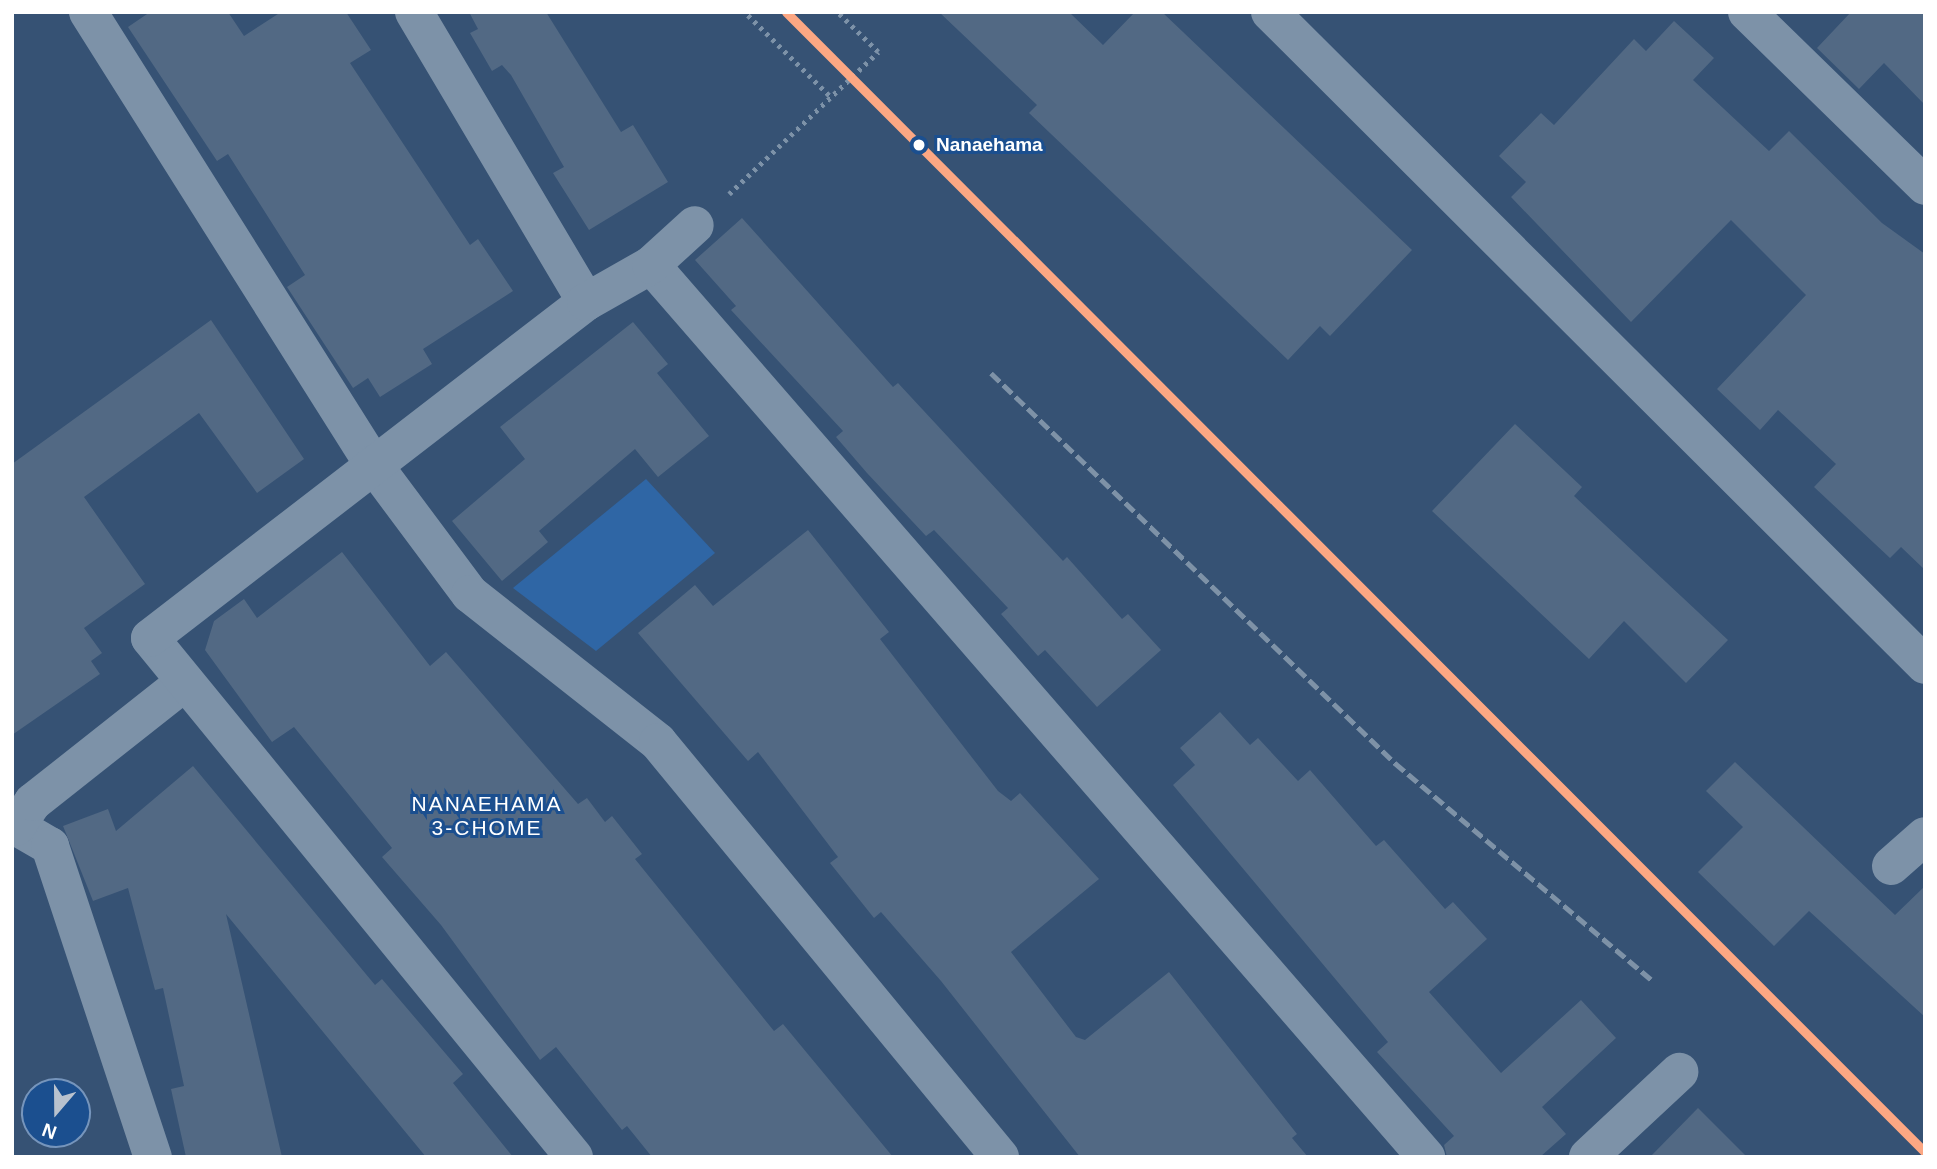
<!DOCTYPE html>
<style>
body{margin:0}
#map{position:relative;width:1937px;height:1169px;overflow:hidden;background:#365274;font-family:Arial,sans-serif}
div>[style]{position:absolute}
.green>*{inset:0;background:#2f66a5}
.building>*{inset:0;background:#526984}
.path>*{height:4.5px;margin-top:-2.25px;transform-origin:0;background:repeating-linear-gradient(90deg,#7d92a8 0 3.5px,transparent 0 8.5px)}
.minor>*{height:38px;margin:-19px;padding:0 19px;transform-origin:19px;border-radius:19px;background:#7d92a8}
.rail>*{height:5px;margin-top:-2.5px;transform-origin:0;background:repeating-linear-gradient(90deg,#7e92a7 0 12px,transparent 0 17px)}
.rail-1>*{height:9px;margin:-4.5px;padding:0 4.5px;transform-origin:4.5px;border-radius:4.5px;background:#fca783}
.dots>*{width:19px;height:19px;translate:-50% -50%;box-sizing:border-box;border:4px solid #1b4f8f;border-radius:50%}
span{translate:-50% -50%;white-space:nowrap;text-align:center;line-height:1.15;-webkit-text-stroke:6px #1b4f8f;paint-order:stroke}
.stop-label{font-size:19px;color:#fff;font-weight:700}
.left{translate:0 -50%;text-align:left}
.neighbourhood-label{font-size:21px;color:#fff;letter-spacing:2px}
.frame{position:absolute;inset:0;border:14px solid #fff;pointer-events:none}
.north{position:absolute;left:21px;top:1078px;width:70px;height:70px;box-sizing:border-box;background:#1b4f8f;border:2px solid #7695bc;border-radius:50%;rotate:200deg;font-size:19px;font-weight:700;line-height:28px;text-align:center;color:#fff}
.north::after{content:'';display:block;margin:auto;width:24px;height:32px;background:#b9c2ce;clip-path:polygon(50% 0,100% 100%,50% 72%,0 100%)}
</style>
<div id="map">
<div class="green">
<div style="clip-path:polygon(646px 479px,715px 553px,596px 651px,513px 588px)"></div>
</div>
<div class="building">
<div style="clip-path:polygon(150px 12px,228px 12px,244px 36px,281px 12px,346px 12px,371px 50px,350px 63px,470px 245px,478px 239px,513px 291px,423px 349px,432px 364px,380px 397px,368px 378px,353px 388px,287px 287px,305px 275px,228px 154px,217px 161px,128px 27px)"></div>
<div style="clip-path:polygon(469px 12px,546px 12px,621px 132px,633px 125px,668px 182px,589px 230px,553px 173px,564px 167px,511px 75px,502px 65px,492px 71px,470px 33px,478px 29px)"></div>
<div style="clip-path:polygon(939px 12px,1069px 12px,1103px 45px,1135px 12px,1162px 12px,1412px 250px,1330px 336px,1320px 326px,1288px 360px,1029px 113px,1037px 105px)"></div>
<div style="clip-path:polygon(1851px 12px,1925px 12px,1925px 105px,1884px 63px,1859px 89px,1817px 48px)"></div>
<div style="clip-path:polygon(1674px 21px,1714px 58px,1693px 80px,1769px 151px,1789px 131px,1882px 223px,1925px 254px,1925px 570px,1901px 547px,1890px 558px,1814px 487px,1836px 464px,1778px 410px,1760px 430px,1717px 389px,1806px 295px,1731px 220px,1631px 322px,1511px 197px,1526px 182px,1499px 156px,1541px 113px,1554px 125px,1634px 39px,1646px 51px)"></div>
<div style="clip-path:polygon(742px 218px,893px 387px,898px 383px,1063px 561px,1067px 557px,1122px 619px,1128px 614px,1161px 650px,1097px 707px,1045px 650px,1038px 656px,1001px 614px,1008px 608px,934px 530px,926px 536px,867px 473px,836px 437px,843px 431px,731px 310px,736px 306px,695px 260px)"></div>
<div style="clip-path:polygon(211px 320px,304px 459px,257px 493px,199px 413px,84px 497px,145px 584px,84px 628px,102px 653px,91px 661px,100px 674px,12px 735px,12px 464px)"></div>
<div style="clip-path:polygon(633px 322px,668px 364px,657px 373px,709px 436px,658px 477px,635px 449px,539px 531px,548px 542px,502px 581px,452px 521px,525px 459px,500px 427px)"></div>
<div style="clip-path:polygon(1515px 424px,1582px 487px,1574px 496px,1728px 640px,1686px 683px,1624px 621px,1589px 659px,1432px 511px)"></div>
<div style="clip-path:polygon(808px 530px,889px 632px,880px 639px,998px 791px,1011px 801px,1020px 793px,1099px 879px,1011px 952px,1076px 1037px,1085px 1040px,1169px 972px,1297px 1134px,1292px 1138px,1308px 1157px,1080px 1157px,941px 981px,881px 912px,874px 918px,830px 863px,838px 857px,758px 752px,748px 761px,638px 633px,695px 585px,713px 606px)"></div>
<div style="clip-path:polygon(342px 552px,430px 666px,446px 652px,578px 804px,587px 798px,605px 822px,612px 816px,642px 854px,635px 859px,774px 1031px,783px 1024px,893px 1157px,652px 1157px,627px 1126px,622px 1130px,556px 1047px,540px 1060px,441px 925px,382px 857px,392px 848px,294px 727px,272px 742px,205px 650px,214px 621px,244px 599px,257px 618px)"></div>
<div style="clip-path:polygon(1220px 712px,1250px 745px,1258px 738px,1298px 781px,1310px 770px,1376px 846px,1384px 840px,1445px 909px,1453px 902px,1487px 939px,1429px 992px,1501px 1073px,1581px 1000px,1616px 1038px,1542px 1107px,1566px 1134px,1540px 1157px,1447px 1157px,1444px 1145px,1454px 1136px,1377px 1052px,1388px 1042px,1173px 785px,1195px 765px,1180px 748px)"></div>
<div style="clip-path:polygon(1735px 762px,1895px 915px,1925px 886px,1925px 1017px,1809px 911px,1774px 946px,1698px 872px,1743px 827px,1706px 791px)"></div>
<div style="clip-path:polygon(193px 766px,375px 985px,382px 979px,463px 1074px,453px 1083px,513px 1157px,426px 1157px,226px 914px,282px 1157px,186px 1157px,171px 1089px,184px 1086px,163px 988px,155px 990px,128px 888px,93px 901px,63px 826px,108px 809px,116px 831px)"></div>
<div style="clip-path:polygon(1698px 1108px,1747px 1157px,1650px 1157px)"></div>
</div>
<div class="path">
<div style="left:748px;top:15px;width:115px;rotate:44.6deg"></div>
<div style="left:729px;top:194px;width:206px;rotate:-43.6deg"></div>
<div style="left:878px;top:52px;width:57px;rotate:-135.7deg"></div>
</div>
<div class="minor">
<div style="left:88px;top:12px;width:534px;rotate:57.77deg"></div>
<div style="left:373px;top:464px;width:162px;rotate:53.3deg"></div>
<div style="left:470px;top:594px;width:239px;rotate:38.2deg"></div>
<div style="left:658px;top:742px;width:538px;rotate:50.51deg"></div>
<div style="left:414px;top:12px;width:337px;rotate:59.3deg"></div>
<div style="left:1270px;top:12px;width:925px;rotate:44.91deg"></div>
<div style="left:1747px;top:12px;width:249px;rotate:44.3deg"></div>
<div style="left:651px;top:265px;width:1182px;rotate:49.01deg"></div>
<div style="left:12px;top:824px;width:44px;rotate:30.1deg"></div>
<div style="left:50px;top:846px;width:328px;rotate:71.7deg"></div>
<div style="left:16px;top:827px;width:30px;rotate:-56deg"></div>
<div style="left:33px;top:802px;width:194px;rotate:-38.3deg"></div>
<div style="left:1891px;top:866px;width:45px;rotate:-41.4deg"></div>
<div style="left:574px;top:1157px;width:670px;rotate:-129.25deg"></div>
<div style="left:150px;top:638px;width:550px;rotate:-37.62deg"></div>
<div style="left:586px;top:302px;width:75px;rotate:-29.6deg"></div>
<div style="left:651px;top:265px;width:59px;rotate:-42.3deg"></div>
<div style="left:1588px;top:1157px;width:125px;rotate:-43deg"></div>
</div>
<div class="rail">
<div style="left:991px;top:373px;width:562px;rotate:43.99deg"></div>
<div style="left:1395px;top:763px;width:335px;rotate:40.2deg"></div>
</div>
<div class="rail-1">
<div style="left:786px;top:12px;width:1611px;rotate:45.03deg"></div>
</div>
<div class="dots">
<div style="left:919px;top:145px;background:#fff"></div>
</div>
<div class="stop-label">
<span class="left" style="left:936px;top:145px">Nanaehama</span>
</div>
<div class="neighbourhood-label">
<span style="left:487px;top:816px">NANAEHAMA<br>3-CHOME</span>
</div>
<div class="frame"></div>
<div class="north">N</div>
</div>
